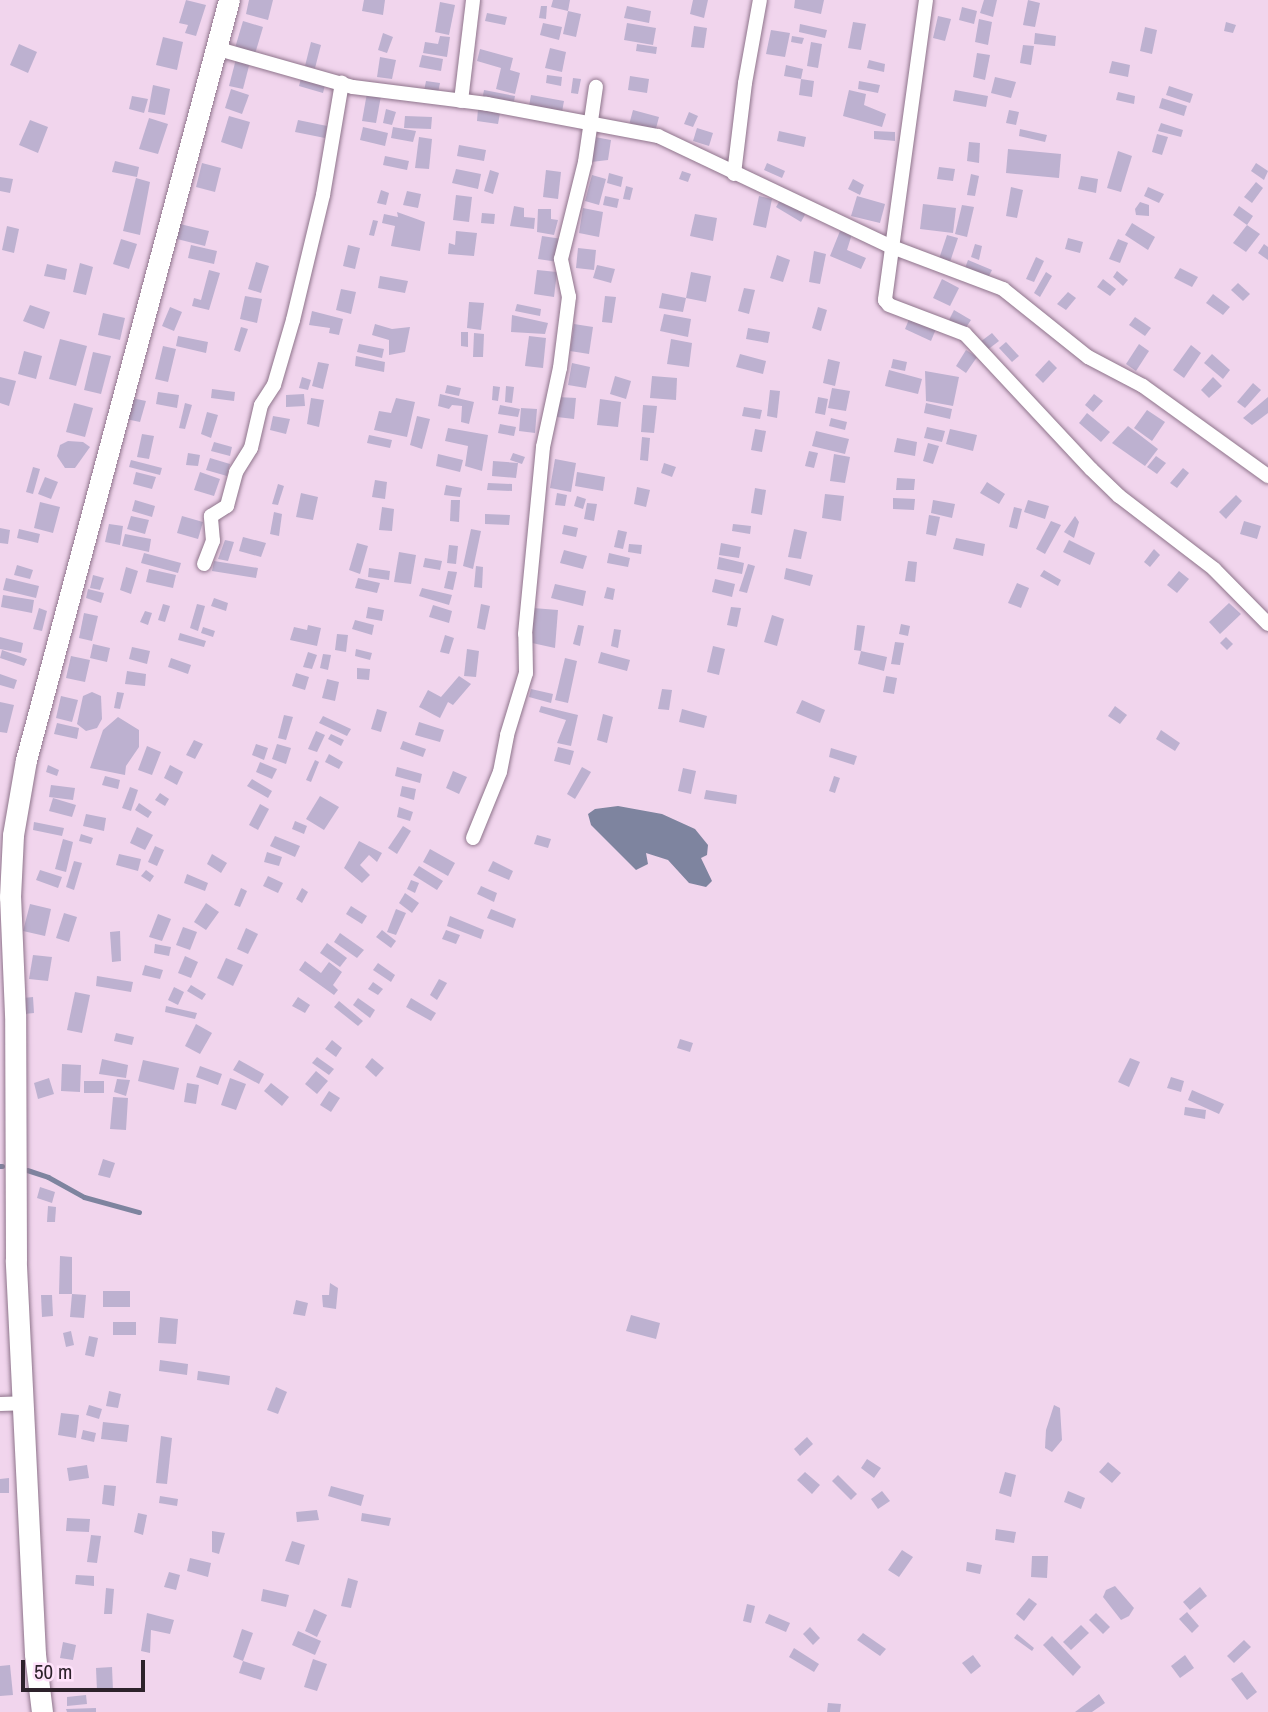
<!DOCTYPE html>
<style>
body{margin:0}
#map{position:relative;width:1268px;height:1712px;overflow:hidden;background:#f1d5ed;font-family:"Archivo Narrow",sans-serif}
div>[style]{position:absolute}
.water>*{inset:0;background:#7e849f}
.stream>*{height:5px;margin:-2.5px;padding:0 2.5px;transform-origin:2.5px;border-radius:2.5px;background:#7e849f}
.building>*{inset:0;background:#bdb1d0}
.roads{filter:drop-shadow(0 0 2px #8e748b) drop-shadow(0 0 2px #8e748b)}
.minor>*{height:14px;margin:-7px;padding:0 7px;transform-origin:7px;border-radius:7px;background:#fff}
.primary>*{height:21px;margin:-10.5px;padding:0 10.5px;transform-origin:10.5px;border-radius:10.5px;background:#fff}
span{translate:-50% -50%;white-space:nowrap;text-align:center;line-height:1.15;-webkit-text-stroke:5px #ffe2fb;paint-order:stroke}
.scale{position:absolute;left:21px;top:1660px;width:124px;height:32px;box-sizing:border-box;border:4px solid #2d222b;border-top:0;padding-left:9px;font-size:21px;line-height:24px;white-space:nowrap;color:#2d222b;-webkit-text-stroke:5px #ffe2fb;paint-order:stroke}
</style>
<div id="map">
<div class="water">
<div style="clip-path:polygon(618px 806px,662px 814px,695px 829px,708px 845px,707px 855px,701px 858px,712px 881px,706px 887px,689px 883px,668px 860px,646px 853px,648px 864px,636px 870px,591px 825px,588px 814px,595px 809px)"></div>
</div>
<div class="stream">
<div style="left:0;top:1166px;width:2px"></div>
<div style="left:27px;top:1170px;width:22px;rotate:18deg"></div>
<div style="left:48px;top:1177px;width:41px;rotate:29.1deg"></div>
<div style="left:84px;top:1197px;width:57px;rotate:15.3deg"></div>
</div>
<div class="building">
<div style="clip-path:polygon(186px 0,206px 5px,196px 36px,185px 33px,188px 25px,179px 23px)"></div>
<div style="clip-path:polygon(249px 0,273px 0,268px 20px,246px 14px)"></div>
<div style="clip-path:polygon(364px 0,385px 0,383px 15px,362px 11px)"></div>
<div style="clip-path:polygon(553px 0,570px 0,568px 11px,551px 7px)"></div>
<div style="clip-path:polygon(693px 0,708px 0,704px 18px,690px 14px)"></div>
<div style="clip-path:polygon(795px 0,824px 0,821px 14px,794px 8px)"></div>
<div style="clip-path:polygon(984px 0,997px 0,993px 17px,980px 13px)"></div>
<div style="clip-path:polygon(1028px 0,1040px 3px,1035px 27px,1023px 25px)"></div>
<div style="clip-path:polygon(440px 2px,455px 5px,449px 35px,435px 32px)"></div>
<div style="clip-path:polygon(541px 6px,547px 6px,546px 19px,539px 18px)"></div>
<div style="clip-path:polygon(627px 6px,651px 11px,649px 23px,624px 18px)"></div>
<div style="clip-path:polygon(962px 7px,977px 11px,974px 24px,959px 20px)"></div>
<div style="clip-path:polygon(568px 11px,581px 14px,576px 37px,563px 34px)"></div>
<div style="clip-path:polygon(487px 13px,507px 17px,505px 25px,485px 21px)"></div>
<div style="clip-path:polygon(938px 16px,951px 19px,945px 41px,933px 38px)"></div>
<div style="clip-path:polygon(979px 19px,992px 22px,988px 45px,975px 42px)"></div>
<div style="clip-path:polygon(243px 21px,263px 27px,255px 54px,235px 48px)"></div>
<div style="clip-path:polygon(853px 22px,866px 24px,861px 50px,848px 48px)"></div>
<div style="clip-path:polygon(1226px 22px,1236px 25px,1233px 33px,1224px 31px)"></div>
<div style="clip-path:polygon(543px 23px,562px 27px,559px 40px,540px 35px)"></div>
<div style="clip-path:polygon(627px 23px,656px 28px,653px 45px,624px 40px)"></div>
<div style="clip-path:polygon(800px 24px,827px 30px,825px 38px,799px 32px)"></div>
<div style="clip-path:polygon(694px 26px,707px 28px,704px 48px,691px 47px)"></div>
<div style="clip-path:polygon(1145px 27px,1157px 30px,1152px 54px,1140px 51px)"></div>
<div style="clip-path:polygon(771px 30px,790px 33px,785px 57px,766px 54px)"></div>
<div style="clip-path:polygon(383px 33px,393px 37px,387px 53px,378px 50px)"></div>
<div style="clip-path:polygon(1035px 33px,1056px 36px,1055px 46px,1034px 44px)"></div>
<div style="clip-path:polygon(440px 36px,450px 37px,447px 57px,423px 53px,425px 42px,438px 44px)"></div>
<div style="clip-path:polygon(792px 36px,804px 38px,802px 44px,791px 42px)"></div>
<div style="clip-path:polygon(163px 37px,183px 42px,177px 70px,156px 65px)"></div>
<div style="clip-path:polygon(311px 42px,321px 45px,315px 68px,305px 66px)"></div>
<div style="clip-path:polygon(811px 42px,822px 44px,818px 68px,807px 66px)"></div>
<div style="clip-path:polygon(19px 44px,37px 52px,28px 73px,10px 65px)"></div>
<div style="clip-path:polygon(637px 44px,657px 47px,656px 54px,636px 51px)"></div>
<div style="clip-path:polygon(1023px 45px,1034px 46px,1031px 65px,1020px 63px)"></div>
<div style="clip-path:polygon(550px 48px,566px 52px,562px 72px,545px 68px)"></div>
<div style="clip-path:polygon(480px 49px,513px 58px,510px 70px,520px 73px,515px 94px,496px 89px,501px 68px,477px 61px)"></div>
<div style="clip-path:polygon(977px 53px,990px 55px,985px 80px,973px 77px)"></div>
<div style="clip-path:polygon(422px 55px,443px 59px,441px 71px,419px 67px)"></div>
<div style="clip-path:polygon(380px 57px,396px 60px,392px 79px,377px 77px)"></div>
<div style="clip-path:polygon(236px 59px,250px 62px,243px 89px,229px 86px)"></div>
<div style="clip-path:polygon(869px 60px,885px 64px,884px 72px,867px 68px)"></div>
<div style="clip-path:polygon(1112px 61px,1130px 65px,1128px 77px,1109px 73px)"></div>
<div style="clip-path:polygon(786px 65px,803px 69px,801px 79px,814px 81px,812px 97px,799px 95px,801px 79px,784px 76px)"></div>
<div style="clip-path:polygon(302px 74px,326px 81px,323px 93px,299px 86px)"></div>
<div style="clip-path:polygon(547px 75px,562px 77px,561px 86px,546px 83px)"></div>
<div style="clip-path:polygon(630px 76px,649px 79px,647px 93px,628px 90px)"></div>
<div style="clip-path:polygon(995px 77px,1016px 82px,1011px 98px,991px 93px)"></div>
<div style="clip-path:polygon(573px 78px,581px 79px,578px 94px,571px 93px)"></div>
<div style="clip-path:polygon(426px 81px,440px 83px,438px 93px,424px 91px)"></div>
<div style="clip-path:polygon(859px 81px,880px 85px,878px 93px,858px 89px)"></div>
<div style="clip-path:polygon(153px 85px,170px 89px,165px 115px,148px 112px)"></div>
<div style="clip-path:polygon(1169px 86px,1193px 94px,1190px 103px,1166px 95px)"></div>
<div style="clip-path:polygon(231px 89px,249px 95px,242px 114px,225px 108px)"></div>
<div style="clip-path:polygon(484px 90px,515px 96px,513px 106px,482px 100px)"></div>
<div style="clip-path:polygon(849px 90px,866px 94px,864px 105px,886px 114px,882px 127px,843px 116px)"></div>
<div style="clip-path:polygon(955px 90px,988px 96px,986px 107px,953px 101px)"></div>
<div style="clip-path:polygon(1118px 92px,1135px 96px,1134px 104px,1116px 100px)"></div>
<div style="clip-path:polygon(367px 93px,381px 96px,376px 123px,362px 121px)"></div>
<div style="clip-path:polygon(531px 95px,564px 101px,562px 112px,529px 106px)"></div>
<div style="clip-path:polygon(132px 96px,148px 99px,144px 113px,129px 109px)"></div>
<div style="clip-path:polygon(1162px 98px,1187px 106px,1184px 116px,1159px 108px)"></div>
<div style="clip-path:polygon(386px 109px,396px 112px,392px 125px,383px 123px)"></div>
<div style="clip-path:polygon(478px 109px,500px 113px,498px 124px,477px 121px)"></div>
<div style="clip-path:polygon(633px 110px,659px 117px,655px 132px,629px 125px)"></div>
<div style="clip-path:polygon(1009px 110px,1019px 112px,1016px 125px,1006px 123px)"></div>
<div style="clip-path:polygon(689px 112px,698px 116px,693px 127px,684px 124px)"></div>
<div style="clip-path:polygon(229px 116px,250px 122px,242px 149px,221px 142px)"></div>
<div style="clip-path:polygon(405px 116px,432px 117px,431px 129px,404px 128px)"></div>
<div style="clip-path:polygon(149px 118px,168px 124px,158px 154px,139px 149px)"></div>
<div style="clip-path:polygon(30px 120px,48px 127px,38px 153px,19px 145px)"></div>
<div style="clip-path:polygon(298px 120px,327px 126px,325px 138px,295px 132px)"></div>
<div style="clip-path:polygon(1161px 123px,1183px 130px,1181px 137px,1158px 131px)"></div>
<div style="clip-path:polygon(363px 127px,388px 133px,385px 146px,360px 140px)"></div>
<div style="clip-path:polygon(393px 127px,416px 131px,413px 142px,391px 138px)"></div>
<div style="clip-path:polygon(697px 128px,713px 133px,709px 146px,693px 141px)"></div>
<div style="clip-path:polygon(1020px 129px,1047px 135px,1045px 142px,1019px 136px)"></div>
<div style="clip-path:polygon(779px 131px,806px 137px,804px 147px,777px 141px)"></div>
<div style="clip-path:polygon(874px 131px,895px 132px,895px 141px,874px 139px)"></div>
<div style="clip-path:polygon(1157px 134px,1168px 137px,1162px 155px,1152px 152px)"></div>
<div style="clip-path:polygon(419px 137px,432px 139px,429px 169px,415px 168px)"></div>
<div style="clip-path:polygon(595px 137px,611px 140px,608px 160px,591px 162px)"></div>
<div style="clip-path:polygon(969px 142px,980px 143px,979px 163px,967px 161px)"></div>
<div style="clip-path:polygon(459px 145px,486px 150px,484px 161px,457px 156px)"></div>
<div style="clip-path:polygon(1008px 149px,1061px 154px,1059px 178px,1006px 173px)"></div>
<div style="clip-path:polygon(1118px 151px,1132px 156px,1121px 192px,1107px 188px)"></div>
<div style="clip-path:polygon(385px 156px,409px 161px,407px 170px,383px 165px)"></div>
<div style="clip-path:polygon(115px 161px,139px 167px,137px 177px,112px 172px)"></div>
<div style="clip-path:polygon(202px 163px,221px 168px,215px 192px,196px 187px)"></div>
<div style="clip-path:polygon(767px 163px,785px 171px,782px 178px,764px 170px)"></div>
<div style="clip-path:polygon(1256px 163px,1268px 171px,1264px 180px,1251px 171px)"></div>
<div style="clip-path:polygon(939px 167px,955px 169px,953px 181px,937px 179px)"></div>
<div style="clip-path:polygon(456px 169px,481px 174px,478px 189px,452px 183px)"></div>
<div style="clip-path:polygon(490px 170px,499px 173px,493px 194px,484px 191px)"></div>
<div style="clip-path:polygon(546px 170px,561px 172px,558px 199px,543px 197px)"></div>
<div style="clip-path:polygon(682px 171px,691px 174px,688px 182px,679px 179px)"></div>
<div style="clip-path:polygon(609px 173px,623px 177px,621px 187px,607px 183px)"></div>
<div style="clip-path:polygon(971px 174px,979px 176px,975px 196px,967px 195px)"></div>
<div style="clip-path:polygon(592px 175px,606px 179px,599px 205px,585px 201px)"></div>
<div style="clip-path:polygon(1081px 176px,1098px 179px,1096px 193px,1078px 189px)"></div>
<div style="clip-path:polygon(0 177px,13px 179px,10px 193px,0 191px)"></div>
<div style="clip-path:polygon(136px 178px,150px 182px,140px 235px,123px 231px)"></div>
<div style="clip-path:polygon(853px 179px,864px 185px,860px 195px,848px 189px)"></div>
<div style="clip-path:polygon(1256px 182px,1263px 188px,1252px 203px,1244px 197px)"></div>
<div style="clip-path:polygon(626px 186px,633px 188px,630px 200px,623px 199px)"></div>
<div style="clip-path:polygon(1011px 187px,1023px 190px,1017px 218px,1006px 216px)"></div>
<div style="clip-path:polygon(1148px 187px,1164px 194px,1159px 203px,1144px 196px)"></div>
<div style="clip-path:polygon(381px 190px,389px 193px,386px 205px,377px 203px)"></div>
<div style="clip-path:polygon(407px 191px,421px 194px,418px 208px,403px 205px)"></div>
<div style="clip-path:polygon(456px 195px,472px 197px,469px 222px,453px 220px)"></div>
<div style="clip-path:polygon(605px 196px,619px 199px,617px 208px,603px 205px)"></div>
<div style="clip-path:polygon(759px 196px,772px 199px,766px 228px,753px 225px)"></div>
<div style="clip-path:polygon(857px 196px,885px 204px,880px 223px,851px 216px)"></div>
<div style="clip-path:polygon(782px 197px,807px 211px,801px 222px,776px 207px)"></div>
<div style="clip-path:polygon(1140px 202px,1149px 205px,1149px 216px,1136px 215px,1135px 209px)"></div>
<div style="clip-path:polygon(923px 204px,956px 208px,953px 233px,920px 229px)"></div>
<div style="clip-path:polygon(962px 205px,974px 207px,967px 237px,955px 234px)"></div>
<div style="clip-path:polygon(514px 206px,524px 208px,524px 217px,535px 218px,534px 229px,510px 226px)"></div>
<div style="clip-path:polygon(1239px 206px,1253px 216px,1247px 225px,1233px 215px)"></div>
<div style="clip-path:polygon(583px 208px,603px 212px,599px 237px,579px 233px)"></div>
<div style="clip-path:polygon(538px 209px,551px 209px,551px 219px,558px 220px,554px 235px,537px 232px)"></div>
<div style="clip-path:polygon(397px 212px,425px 222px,420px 251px,391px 246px,395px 226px,382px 223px,384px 214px,398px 217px)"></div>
<div style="clip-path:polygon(482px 213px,495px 214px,494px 224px,481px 223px)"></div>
<div style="clip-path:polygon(695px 214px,717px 218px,713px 241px,690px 236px)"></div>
<div style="clip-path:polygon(373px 220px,378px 221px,374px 236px,369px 235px)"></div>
<div style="clip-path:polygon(1132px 223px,1155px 237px,1148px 250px,1125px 235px)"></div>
<div style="clip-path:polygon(180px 224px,209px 231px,205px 246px,177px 239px)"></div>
<div style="clip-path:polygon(1247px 225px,1260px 234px,1246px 252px,1233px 243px)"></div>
<div style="clip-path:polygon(7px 226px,19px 229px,14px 253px,2px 250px)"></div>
<div style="clip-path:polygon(456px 231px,477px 233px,474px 256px,448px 254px,449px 243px,455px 245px)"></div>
<div style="clip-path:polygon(840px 231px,852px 234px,847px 250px,866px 258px,861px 269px,830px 256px)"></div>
<div style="clip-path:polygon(947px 235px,958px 238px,950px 262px,939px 259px)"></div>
<div style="clip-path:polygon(542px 236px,562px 239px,558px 262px,538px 259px)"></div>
<div style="clip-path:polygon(1068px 238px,1083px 242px,1080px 253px,1065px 249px)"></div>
<div style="clip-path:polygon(121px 239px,137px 244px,129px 269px,113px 264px)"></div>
<div style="clip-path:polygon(1118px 239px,1128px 243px,1120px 263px,1109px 259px)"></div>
<div style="clip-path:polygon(975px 244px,982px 246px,979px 260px,971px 257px)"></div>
<div style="clip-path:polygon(1264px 244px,1268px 247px,1268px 260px,1258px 253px)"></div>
<div style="clip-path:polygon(191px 245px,217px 251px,214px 264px,188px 258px)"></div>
<div style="clip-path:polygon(348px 245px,360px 248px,355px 269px,343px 266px)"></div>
<div style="clip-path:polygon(578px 248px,596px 250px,594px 270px,576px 268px)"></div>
<div style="clip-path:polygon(814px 251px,826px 254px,820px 284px,809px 282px)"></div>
<div style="clip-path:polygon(777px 255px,790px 260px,783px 282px,770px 278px)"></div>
<div style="clip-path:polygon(1036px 257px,1044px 261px,1034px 282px,1026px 279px)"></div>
<div style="clip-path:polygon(968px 260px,992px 270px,988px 278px,965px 268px)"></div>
<div style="clip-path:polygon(256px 262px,269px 266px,261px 293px,248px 289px)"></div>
<div style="clip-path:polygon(80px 263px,93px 267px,86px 295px,73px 292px)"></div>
<div style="clip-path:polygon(47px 264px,67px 269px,65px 280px,44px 276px)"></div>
<div style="clip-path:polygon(597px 265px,615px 269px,611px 283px,593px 278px)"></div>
<div style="clip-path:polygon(1180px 268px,1198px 277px,1192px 287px,1174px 278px)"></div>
<div style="clip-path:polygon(209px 270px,220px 273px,209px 310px,192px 306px,194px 298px,201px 300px)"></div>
<div style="clip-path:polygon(537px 270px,557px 272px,554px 297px,534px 294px)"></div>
<div style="clip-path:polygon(1117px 271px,1128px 280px,1123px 286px,1113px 277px)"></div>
<div style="clip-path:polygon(691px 272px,711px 276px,706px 302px,686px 298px)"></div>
<div style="clip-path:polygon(1046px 272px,1052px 276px,1040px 297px,1034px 293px)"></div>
<div style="clip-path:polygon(380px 276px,408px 281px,405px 293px,378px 288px)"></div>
<div style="clip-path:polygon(942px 279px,959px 288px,950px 306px,933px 298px)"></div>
<div style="clip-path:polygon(1103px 279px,1116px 289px,1110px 296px,1097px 287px)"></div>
<div style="clip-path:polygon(1238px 283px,1250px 294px,1243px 301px,1231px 290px)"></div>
<div style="clip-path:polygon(744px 288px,755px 290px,749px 314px,738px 311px)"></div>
<div style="clip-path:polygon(341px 289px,356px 292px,351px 314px,336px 310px)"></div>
<div style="clip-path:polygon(1068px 292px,1076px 298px,1066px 310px,1057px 304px)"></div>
<div style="clip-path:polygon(662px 293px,686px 298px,683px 312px,659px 308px)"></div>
<div style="clip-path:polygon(1213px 294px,1230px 307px,1223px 315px,1206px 303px)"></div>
<div style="clip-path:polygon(245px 296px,262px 299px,257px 323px,240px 319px)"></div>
<div style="clip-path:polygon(605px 296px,616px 297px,612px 323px,602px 322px)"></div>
<div style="clip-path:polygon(469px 302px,484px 303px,481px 330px,467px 328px)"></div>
<div style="clip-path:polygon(517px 304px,541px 309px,540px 316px,515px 311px)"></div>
<div style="clip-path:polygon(30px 305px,50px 312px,44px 329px,23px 321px)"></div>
<div style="clip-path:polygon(170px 307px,182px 312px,174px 331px,162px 326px)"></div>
<div style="clip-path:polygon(818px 307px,827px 310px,821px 331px,812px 328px)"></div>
<div style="clip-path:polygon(954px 310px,971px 320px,965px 329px,949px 320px)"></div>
<div style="clip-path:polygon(312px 311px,343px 319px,339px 335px,329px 333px,330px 328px,309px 325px)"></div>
<div style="clip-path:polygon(103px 313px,125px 318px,120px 340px,98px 335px)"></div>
<div style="clip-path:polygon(664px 314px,691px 319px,688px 337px,660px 331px)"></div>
<div style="clip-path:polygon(512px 315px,548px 323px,545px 334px,511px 332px)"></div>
<div style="clip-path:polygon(910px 317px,936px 329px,931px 341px,905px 329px)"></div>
<div style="clip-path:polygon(1135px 317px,1151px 328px,1145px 336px,1129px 325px)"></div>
<div style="clip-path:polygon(375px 324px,392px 329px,410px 327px,405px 352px,389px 355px,389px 340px,372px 335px)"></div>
<div style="clip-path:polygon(574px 324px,593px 327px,589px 354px,570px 351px)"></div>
<div style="clip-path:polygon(241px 327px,248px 329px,240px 352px,234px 350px)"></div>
<div style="clip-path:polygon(748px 328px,770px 332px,768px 343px,746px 339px)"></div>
<div style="clip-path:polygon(461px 332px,468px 332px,468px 347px,461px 346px)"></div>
<div style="clip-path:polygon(474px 333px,484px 334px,483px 357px,473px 357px)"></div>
<div style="clip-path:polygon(992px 333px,999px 341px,986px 351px,980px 342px)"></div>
<div style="clip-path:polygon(178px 336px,208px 342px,206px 353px,176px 346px)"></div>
<div style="clip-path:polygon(529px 336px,546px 338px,543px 368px,525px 366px)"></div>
<div style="clip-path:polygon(60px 339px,87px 346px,76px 386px,49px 379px)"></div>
<div style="clip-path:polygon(671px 339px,692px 343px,689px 367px,667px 364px)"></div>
<div style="clip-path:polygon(1006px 342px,1019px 356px,1012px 362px,999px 348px)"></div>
<div style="clip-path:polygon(359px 344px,384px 349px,382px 358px,357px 352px)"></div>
<div style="clip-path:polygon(1139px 344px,1149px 351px,1136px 371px,1126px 364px)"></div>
<div style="clip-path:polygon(1191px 345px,1201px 353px,1184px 378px,1173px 370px)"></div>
<div style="clip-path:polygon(163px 346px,176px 349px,168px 382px,155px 379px)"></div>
<div style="clip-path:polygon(966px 350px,977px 357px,966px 373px,956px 366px)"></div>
<div style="clip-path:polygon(24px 351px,42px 356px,36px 379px,18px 374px)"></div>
<div style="clip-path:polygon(93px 352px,111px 356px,101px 394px,84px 390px)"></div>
<div style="clip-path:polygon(740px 354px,766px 361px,763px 374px,736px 367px)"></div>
<div style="clip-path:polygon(1212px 354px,1230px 370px,1223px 379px,1204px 363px)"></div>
<div style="clip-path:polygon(356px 356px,385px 362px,384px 372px,355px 366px)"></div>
<div style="clip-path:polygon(828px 359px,840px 362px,835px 386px,823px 383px)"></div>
<div style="clip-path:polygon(893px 359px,907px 362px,905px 371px,891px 368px)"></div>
<div style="clip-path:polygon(1049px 360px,1057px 368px,1043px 383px,1035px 375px)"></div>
<div style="clip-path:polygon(318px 362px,329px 364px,323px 389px,312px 386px)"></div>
<div style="clip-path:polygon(572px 363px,590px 367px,586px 388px,568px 385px)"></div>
<div style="clip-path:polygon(889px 370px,922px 379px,918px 394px,885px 386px)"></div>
<div style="clip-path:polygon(925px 371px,959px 377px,953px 406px,926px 401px)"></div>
<div style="clip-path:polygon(615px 376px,631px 381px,626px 399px,610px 394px)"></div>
<div style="clip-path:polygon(652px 376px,677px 378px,676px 400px,650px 398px)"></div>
<div style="clip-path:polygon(0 377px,16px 381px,9px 406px,0 403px)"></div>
<div style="clip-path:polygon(302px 377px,311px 380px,308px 390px,299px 388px)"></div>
<div style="clip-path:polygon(1213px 377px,1222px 386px,1209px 398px,1201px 390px)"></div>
<div style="clip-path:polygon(1253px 383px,1261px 390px,1245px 408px,1237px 402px)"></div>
<div style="clip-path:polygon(447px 385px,461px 388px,459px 396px,445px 393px)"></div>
<div style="clip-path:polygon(493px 386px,500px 387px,498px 401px,492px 400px)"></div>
<div style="clip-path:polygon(506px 386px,514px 387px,512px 403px,505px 402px)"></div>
<div style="clip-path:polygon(832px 388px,850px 391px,846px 411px,828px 408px)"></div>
<div style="clip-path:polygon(212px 389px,235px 392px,234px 401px,211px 398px)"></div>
<div style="clip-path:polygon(770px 390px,780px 391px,777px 418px,767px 416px)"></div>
<div style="clip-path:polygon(158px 392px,179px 395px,177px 408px,156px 404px)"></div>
<div style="clip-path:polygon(304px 394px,305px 406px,286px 407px,286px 395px)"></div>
<div style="clip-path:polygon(440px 394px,474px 402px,469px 424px,461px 422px,462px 406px,452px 405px,449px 409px,438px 406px)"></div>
<div style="clip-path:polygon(1094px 394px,1103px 401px,1093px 412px,1085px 405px)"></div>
<div style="clip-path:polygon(558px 397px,576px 398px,574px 419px,557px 417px)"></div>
<div style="clip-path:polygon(818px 397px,828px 399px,825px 415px,815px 413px)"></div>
<div style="clip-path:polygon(1268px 397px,1268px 413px,1252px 425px,1243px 418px)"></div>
<div style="clip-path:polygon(132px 398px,146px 401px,140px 422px,126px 419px)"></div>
<div style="clip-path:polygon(311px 398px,324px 400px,319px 427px,307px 424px)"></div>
<div style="clip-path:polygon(396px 398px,415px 402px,407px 437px,374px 430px,379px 411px,391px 413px)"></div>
<div style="clip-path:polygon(600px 399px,621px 402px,618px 427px,597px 425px)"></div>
<div style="clip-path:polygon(74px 403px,93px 408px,85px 437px,66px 432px)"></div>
<div style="clip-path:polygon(185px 403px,192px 405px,185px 429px,179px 428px)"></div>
<div style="clip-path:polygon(926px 403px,952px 409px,950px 419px,924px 413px)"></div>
<div style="clip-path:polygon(500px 405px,520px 409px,518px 417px,498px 414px)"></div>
<div style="clip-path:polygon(643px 405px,657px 406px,654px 433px,641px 432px)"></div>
<div style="clip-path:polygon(744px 407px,762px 410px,760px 419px,742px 416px)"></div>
<div style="clip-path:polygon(521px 408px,537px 409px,535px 433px,519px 431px)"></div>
<div style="clip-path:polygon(1147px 410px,1165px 422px,1152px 441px,1134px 428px)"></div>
<div style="clip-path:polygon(207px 412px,218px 415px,211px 438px,201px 434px)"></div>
<div style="clip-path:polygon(1087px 413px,1110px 432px,1101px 442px,1079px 423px)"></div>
<div style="clip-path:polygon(273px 416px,290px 419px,286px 434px,270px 430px)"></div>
<div style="clip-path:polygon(417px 416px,430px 419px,422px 449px,410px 445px)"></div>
<div style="clip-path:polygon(831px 418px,847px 422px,845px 430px,829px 426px)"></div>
<div style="clip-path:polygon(500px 424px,516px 427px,514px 436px,498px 433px)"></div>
<div style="clip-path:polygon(1128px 426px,1158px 449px,1145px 466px,1112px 443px)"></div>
<div style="clip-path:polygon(927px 427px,945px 431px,942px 442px,924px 438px)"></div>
<div style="clip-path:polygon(448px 428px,488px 435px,482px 471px,465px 466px,468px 446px,445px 441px)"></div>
<div style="clip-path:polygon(755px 429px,766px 431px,762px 452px,751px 450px)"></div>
<div style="clip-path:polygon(950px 429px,977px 435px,973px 451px,946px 444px)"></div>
<div style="clip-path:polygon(816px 431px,849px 439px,845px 454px,812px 446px)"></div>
<div style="clip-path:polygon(142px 434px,154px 436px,149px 459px,137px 457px)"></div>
<div style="clip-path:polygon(369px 435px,392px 440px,390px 448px,367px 443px)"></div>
<div style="clip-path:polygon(642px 437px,650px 438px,648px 461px,640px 460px)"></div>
<div style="clip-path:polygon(897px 438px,917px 442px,915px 456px,894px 452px)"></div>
<div style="clip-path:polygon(68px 441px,83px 442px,90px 447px,75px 468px,65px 468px,57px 456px,60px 445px)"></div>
<div style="clip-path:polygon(214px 442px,232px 447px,230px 456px,211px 451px)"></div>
<div style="clip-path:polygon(928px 443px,939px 446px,933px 464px,923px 461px)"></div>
<div style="clip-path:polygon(809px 451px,818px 453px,814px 468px,805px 466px)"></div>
<div style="clip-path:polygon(188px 453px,200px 455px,198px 466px,186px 465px)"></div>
<div style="clip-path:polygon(513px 453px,525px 457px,522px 464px,510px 460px)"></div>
<div style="clip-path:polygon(438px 454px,463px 460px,460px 472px,436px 466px)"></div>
<div style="clip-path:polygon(834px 454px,850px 457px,845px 483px,830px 481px)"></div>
<div style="clip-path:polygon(1156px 456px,1166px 463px,1157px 474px,1147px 467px)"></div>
<div style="clip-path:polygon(210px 458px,230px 464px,227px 476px,206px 470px)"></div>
<div style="clip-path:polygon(555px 459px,576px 463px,571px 492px,550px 488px)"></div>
<div style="clip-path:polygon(131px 460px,162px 468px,160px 475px,129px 467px)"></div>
<div style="clip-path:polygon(493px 461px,518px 463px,516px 478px,492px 476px)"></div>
<div style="clip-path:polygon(664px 463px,676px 467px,672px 477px,661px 473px)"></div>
<div style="clip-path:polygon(33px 467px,40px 469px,33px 494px,26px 492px)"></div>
<div style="clip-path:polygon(1183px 468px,1189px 473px,1177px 488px,1170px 483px)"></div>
<div style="clip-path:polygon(136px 472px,156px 477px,152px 489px,133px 484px)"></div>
<div style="clip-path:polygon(200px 472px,220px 479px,214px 496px,194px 490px)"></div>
<div style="clip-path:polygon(577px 472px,605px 477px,603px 491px,575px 486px)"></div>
<div style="clip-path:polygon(45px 477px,58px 482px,51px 499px,38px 494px)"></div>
<div style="clip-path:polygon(897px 478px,915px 479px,914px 490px,896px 490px)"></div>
<div style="clip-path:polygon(375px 480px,387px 482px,385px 499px,372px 497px)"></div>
<div style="clip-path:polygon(987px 482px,1005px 494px,999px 504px,980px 493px)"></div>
<div style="clip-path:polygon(488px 483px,512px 484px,512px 491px,487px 490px)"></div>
<div style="clip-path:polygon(278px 484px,284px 486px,278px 505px,272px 504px)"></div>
<div style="clip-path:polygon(446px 485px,462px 488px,460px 497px,444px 495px)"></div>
<div style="clip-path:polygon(637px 487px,650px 490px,646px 507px,634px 504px)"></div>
<div style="clip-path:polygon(755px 488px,766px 490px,762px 515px,751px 513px)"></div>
<div style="clip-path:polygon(301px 493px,318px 497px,313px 520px,296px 517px)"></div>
<div style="clip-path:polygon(557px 493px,567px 495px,565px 506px,555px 505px)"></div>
<div style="clip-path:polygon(825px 494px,844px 496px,841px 521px,822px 518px)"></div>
<div style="clip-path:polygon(1236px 495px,1242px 501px,1226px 519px,1219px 512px)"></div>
<div style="clip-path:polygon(577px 496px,586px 499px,583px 509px,574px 506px)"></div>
<div style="clip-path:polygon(893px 498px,915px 499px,914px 510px,893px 509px)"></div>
<div style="clip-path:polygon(135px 500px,155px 506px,152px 517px,132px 511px)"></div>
<div style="clip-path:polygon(451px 500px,460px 500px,459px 522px,450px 521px)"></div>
<div style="clip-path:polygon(933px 500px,955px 504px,952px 518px,931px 513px)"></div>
<div style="clip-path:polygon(1028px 500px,1049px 506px,1045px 519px,1024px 512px)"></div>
<div style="clip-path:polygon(40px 502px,60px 507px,53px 533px,34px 528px)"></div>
<div style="clip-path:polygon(587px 503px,597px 504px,594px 521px,584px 519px)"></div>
<div style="clip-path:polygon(382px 507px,394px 509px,392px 531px,379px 530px)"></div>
<div style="clip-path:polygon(1014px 507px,1022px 509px,1017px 529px,1009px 527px)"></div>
<div style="clip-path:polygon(274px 512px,282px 514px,279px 536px,270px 534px)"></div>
<div style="clip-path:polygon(485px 514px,510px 515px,509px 525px,485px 524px)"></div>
<div style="clip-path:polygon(929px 515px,940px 517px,936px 536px,926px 534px)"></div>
<div style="clip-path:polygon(131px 516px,149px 520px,145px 534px,127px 529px)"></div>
<div style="clip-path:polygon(182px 516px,203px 522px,198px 539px,177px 533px)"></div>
<div style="clip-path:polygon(1075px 516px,1079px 522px,1074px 538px,1064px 532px)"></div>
<div style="clip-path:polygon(1051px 521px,1061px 525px,1045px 554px,1036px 549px)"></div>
<div style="clip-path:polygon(1244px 521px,1261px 526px,1257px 539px,1240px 534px)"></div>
<div style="clip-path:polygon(109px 524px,123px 526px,120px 545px,105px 542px)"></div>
<div style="clip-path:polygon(733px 524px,751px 526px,750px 534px,732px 531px)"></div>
<div style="clip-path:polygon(564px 525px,578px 528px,576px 537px,562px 534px)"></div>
<div style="clip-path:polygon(0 528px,10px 530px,8px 544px,0 543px)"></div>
<div style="clip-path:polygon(19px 529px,40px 534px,38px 543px,17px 538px)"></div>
<div style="clip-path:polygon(471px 529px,481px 531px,473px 569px,463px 566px)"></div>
<div style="clip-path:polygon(794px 529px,807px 532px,801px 559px,788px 557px)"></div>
<div style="clip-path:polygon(618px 530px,627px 532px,623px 549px,614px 547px)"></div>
<div style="clip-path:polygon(125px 534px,151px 539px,149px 552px,122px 546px)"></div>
<div style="clip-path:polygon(243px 537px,266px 543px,261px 557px,239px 551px)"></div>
<div style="clip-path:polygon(956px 538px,985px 544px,983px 556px,953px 549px)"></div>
<div style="clip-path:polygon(225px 540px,234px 542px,228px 561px,218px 559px)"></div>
<div style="clip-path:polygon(1069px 540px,1095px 553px,1090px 565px,1063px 552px)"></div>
<div style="clip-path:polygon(357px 543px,368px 546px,360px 574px,349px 570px)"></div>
<div style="clip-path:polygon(721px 543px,741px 547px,739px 558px,719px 555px)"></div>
<div style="clip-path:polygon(629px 544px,642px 545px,641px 554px,628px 552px)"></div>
<div style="clip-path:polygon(449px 545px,458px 546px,456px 564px,447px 563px)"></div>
<div style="clip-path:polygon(1154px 549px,1160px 555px,1150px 567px,1144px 562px)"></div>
<div style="clip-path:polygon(564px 550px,587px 556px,583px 569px,560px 563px)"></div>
<div style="clip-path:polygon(399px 552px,416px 555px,411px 584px,394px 582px)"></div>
<div style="clip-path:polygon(144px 553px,181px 563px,178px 573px,141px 563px)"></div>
<div style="clip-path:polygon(609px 553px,630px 558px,628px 567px,607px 563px)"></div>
<div style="clip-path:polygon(719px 557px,744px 563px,742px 574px,717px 569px)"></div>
<div style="clip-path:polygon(425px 558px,442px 561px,440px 570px,423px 567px)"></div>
<div style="clip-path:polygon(214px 561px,258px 568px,256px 578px,212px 571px)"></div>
<div style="clip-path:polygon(908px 561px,917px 562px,915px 582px,905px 581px)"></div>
<div style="clip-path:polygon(748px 564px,755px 566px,747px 593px,739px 591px)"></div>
<div style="clip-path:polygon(17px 565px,33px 570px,30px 579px,14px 575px)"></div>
<div style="clip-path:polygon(476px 566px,483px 567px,482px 588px,474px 587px)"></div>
<div style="clip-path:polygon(126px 567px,138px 571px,131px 594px,120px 590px)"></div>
<div style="clip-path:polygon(369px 568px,390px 571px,389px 580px,368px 577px)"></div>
<div style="clip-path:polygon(786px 568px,813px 575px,810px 586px,784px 579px)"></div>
<div style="clip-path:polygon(149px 569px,176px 575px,173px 588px,146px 582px)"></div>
<div style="clip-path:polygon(1044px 570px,1061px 580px,1058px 586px,1040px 576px)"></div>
<div style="clip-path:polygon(448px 571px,457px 572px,453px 590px,444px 588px)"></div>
<div style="clip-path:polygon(1179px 571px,1189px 579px,1177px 593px,1167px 585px)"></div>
<div style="clip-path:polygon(93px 575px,104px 578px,100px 590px,90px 588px)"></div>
<div style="clip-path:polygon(6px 578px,39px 586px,36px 598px,3px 590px)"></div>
<div style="clip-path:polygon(358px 578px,380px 583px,377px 593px,355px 588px)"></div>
<div style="clip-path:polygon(715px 579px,735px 584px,732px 597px,712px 592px)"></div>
<div style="clip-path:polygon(1017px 583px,1029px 588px,1021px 608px,1008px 603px)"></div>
<div style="clip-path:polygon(555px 584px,586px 591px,583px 606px,551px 598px)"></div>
<div style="clip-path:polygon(607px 587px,615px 589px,613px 600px,604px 598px)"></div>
<div style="clip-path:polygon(422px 588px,452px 595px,449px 605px,419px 596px)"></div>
<div style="clip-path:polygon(88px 589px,104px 593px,101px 603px,86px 598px)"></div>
<div style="clip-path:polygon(3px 595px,34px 600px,32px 613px,1px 607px)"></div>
<div style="clip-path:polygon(214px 598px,228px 603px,226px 611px,211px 606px)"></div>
<div style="clip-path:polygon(1229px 603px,1241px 614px,1220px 634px,1209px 622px)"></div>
<div style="clip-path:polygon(163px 604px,170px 606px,165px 622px,158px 620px)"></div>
<div style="clip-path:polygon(197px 604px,205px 606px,198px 631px,190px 628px)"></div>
<div style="clip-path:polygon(481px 604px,490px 606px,485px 630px,477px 628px)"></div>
<div style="clip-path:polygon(433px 605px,452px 611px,449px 623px,429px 617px)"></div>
<div style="clip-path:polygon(368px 607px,384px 610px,382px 621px,366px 618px)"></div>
<div style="clip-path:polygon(731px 607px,741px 608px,737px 627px,727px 625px)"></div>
<div style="clip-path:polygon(39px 608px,47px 611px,42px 631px,33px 629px)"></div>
<div style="clip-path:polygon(533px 608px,558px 610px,555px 648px,532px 643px)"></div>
<div style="clip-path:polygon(145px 611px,152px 613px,148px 625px,140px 622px)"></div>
<div style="clip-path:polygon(84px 613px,98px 616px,92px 641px,79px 638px)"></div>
<div style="clip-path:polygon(772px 615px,784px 619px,777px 646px,764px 642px)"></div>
<div style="clip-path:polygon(355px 620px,374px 625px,372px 635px,352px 629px)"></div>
<div style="clip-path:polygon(901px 624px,910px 626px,908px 636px,899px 634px)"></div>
<div style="clip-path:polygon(308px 625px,321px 628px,317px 646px,290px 640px,294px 627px,307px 630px)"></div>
<div style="clip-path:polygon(578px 625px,584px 626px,580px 646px,573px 644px)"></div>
<div style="clip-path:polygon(857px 625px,865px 626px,861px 651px,854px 650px)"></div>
<div style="clip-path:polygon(203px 627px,215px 631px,213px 637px,201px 633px)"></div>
<div style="clip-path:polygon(614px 629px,621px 630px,618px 648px,611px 646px)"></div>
<div style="clip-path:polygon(180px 633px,206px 641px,204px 647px,178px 640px)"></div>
<div style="clip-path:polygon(337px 634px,348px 635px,346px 652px,335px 650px)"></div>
<div style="clip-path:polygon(445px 635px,454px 638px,449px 654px,440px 652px)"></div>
<div style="clip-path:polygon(0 637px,23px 643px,21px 653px,0 649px)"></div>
<div style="clip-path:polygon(1226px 637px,1233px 644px,1227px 650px,1220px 643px)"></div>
<div style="clip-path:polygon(895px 642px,904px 643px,900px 665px,891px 664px)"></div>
<div style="clip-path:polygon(93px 644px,110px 648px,107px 662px,90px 658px)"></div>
<div style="clip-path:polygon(713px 646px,725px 649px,719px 675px,707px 672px)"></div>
<div style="clip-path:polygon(132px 647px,150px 651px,147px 664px,129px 659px)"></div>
<div style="clip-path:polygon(356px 649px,372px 653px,370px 660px,355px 656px)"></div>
<div style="clip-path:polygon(467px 649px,479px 651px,476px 677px,464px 676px)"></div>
<div style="clip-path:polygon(2px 650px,27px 659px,24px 666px,0 658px)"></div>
<div style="clip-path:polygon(861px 651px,887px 657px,884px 671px,858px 664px)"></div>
<div style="clip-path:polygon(308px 652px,317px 655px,312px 669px,303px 667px)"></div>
<div style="clip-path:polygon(601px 652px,630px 660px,627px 671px,598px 663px)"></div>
<div style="clip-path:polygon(323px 654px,331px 655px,328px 670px,320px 668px)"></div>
<div style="clip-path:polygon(71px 656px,90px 660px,85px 682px,66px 678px)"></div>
<div style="clip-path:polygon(171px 658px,191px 665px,188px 674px,168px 667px)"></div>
<div style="clip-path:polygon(565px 658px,577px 661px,568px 703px,555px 700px)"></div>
<div style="clip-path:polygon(357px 668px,370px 669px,369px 680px,357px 679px)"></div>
<div style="clip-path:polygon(127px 671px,146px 674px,145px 686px,125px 684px)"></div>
<div style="clip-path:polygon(296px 673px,309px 677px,305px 690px,292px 686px)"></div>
<div style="clip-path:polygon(0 674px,17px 680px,14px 689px,0 685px)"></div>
<div style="clip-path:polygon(459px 676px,471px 684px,453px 705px,448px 702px,440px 718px,419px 707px,428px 690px,441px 697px)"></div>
<div style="clip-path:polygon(886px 676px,897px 678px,894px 694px,883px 692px)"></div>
<div style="clip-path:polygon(327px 679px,339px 682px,335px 701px,322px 698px)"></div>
<div style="clip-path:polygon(531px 689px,553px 694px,551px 703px,529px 697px)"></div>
<div style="clip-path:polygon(662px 689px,672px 690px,669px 710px,658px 709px)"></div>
<div style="clip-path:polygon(92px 692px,101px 696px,102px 719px,97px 728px,86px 731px,77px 724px,83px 696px)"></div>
<div style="clip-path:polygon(117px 692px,124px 693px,120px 709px,114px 708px)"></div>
<div style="clip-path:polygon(61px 696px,78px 700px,72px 722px,56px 718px)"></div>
<div style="clip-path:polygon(802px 700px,825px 710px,820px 723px,796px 713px)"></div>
<div style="clip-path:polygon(0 702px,14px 705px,7px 733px,0 732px)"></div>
<div style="clip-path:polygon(541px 706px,578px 715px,571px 746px,557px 743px,566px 720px,539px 712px)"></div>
<div style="clip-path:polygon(1115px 706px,1127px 715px,1120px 724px,1108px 716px)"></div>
<div style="clip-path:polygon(377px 709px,387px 712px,381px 732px,371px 729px)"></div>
<div style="clip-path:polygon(682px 709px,707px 716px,704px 728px,679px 722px)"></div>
<div style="clip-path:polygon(603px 714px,613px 717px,607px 743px,597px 740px)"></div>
<div style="clip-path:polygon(284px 715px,293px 717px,286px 740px,278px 738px)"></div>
<div style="clip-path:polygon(323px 716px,351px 729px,347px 736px,319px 723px)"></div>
<div style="clip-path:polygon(118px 717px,139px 730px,139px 747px,126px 766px,125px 775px,90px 768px,103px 730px)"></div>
<div style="clip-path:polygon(419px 722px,444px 730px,440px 742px,415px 735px)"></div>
<div style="clip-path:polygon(57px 723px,79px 728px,77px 739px,54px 734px)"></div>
<div style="clip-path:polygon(1161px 730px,1180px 743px,1175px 751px,1156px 739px)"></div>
<div style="clip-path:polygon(316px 731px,325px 735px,317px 752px,308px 749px)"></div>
<div style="clip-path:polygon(331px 734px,344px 740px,341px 746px,328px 739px)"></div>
<div style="clip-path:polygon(194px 740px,203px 744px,195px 759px,186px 755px)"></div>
<div style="clip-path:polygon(403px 741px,426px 749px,423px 757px,400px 749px)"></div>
<div style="clip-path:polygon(256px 744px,268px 748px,264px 760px,252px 755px)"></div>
<div style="clip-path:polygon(277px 744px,291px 748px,286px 764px,272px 759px)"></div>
<div style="clip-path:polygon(147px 746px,161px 752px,152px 775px,138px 770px)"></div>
<div style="clip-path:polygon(558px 747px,574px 751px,570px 765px,554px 761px)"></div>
<div style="clip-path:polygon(831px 748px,857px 756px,854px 765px,829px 757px)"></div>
<div style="clip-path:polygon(329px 754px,343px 762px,339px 769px,325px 762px)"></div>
<div style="clip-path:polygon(315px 760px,319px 762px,311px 782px,306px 780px)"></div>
<div style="clip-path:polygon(260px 762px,277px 769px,272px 779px,256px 772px)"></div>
<div style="clip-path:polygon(48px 765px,59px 770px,57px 776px,46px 772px)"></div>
<div style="clip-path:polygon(170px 765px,183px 772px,177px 785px,164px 778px)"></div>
<div style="clip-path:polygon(397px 767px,422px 774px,420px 783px,395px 776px)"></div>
<div style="clip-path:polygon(582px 767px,591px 772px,575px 799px,567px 794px)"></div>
<div style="clip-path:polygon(683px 768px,696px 771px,691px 794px,678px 791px)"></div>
<div style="clip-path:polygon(453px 771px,467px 777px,459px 794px,446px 788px)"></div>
<div style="clip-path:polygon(105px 776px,120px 780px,118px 789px,102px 785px)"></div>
<div style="clip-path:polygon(834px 776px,840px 778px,835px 793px,829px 791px)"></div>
<div style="clip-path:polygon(252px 779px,272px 791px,268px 798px,247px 786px)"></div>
<div style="clip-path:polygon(51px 785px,75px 788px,73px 800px,49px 797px)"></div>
<div style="clip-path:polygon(402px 786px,416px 789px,414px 800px,400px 796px)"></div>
<div style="clip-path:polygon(130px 787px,138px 790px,131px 811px,122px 808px)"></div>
<div style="clip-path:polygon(706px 790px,737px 795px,736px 804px,704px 799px)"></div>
<div style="clip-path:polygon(160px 793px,169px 799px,165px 806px,155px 800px)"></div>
<div style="clip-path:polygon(320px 796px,339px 807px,324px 830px,306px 819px)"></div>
<div style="clip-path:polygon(53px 798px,76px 805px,72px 817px,49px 811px)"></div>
<div style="clip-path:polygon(139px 803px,152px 812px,148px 818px,135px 810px)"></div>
<div style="clip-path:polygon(260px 804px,269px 809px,258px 830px,249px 825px)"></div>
<div style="clip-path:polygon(399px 807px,413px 812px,410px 821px,397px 817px)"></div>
<div style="clip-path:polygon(86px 814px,106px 818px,104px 831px,83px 826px)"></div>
<div style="clip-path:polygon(295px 821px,307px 826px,304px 834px,292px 829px)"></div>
<div style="clip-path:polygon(34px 822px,64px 828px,62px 836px,33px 830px)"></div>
<div style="clip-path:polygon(403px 826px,411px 831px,397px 854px,388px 848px)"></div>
<div style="clip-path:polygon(137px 827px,153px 835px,145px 850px,130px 843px)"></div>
<div style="clip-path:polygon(81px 834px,93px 838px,91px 844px,79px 841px)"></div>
<div style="clip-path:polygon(537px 835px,551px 839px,548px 848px,534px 844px)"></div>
<div style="clip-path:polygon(275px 836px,300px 846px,295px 857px,270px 846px)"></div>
<div style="clip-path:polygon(63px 839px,73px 842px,66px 872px,55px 869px)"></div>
<div style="clip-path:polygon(359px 841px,382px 853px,377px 862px,369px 855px,360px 865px,370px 875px,362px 883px,344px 868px)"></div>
<div style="clip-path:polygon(155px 846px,164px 850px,157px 866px,148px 862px)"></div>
<div style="clip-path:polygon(430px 849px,455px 863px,448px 876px,423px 862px)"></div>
<div style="clip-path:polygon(267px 852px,282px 857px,279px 866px,264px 862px)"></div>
<div style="clip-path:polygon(119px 854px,141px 859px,138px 871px,116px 865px)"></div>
<div style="clip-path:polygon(212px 854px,227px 863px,221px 873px,207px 864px)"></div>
<div style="clip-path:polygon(74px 861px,82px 863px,74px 890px,66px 887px)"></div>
<div style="clip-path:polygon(493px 861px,513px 871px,509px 880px,488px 871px)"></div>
<div style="clip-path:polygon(419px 866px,443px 881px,437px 890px,413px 875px)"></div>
<div style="clip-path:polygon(40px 870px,62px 877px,58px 888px,36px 880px)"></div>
<div style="clip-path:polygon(146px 870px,154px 876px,150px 882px,141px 876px)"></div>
<div style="clip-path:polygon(187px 874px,208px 883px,205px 891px,184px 883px)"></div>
<div style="clip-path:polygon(268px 876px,283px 883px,278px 893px,263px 886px)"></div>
<div style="clip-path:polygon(411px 880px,419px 883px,415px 893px,407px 889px)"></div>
<div style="clip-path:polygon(481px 886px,497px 893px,494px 902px,477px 894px)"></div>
<div style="clip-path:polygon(241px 888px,247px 891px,240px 907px,234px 905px)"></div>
<div style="clip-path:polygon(302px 888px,308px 892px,302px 903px,296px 899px)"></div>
<div style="clip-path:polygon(405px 893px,419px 903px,412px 913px,399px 903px)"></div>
<div style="clip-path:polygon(206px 903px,219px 912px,206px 930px,194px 922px)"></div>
<div style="clip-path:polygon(30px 904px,51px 909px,45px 936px,23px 931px)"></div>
<div style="clip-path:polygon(351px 906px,367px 916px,362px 924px,346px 914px)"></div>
<div style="clip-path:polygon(396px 909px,406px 913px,396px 935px,387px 932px)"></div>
<div style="clip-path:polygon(491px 909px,516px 919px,513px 928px,487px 918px)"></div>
<div style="clip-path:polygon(64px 913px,77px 917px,69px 942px,56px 938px)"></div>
<div style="clip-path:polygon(158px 914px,171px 919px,162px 941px,149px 937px)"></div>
<div style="clip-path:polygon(450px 916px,484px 930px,481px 939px,447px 926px)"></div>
<div style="clip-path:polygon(183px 927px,197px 932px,190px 950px,176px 945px)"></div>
<div style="clip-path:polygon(246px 928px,258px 934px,248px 954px,237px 949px)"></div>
<div style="clip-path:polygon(382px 930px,396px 941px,391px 948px,376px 937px)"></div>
<div style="clip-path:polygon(446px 930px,460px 935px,456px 944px,442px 939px)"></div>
<div style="clip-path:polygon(120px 931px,121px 961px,112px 962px,110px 932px)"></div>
<div style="clip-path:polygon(340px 933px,364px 950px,357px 958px,334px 942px)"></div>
<div style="clip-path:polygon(327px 943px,347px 958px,340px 967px,320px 953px)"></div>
<div style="clip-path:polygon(155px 944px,171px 947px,169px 956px,154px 953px)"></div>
<div style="clip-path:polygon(33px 955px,52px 957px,48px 981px,29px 979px)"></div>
<div style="clip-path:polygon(185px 956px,198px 962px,191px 978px,178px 973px)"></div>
<div style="clip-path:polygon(226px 958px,243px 965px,233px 986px,217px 978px)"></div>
<div style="clip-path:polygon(305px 961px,321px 973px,329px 962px,342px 972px,333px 985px,338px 990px,334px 995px,299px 970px)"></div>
<div style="clip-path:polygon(378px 963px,395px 975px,391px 982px,373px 970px)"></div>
<div style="clip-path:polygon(145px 965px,163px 970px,160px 979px,142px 975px)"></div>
<div style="clip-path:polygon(97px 976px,133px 982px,131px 992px,96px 986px)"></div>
<div style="clip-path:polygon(439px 979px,447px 983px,437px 1000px,430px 995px)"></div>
<div style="clip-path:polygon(373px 982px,383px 989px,378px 995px,368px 989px)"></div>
<div style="clip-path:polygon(191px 985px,206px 994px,202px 1000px,187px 991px)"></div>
<div style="clip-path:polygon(174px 987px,184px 992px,178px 1005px,168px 1000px)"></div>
<div style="clip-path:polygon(75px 992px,90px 995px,82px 1033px,67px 1030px)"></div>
<div style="clip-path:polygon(33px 997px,34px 1013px,24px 1014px,23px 998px)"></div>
<div style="clip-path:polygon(298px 997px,310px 1005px,305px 1013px,292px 1006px)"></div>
<div style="clip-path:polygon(358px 998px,375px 1010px,370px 1018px,353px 1005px)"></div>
<div style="clip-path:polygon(411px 998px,436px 1013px,431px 1021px,406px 1007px)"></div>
<div style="clip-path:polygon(339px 1001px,363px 1021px,358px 1026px,334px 1007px)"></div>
<div style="clip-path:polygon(166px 1006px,197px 1013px,195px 1019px,165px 1012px)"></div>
<div style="clip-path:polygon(196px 1024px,212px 1033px,200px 1054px,185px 1046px)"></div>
<div style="clip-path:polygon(116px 1033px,134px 1037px,132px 1045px,114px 1041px)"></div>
<div style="clip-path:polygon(680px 1039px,693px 1043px,690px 1052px,677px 1048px)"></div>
<div style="clip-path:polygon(332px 1040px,342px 1048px,336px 1057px,325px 1049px)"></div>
<div style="clip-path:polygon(317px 1057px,334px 1069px,329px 1075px,312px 1063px)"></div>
<div style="clip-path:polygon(372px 1058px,384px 1068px,376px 1077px,365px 1067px)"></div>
<div style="clip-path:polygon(1130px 1058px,1140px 1062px,1129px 1087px,1118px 1082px)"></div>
<div style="clip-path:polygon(102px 1059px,128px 1065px,126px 1078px,99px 1074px)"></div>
<div style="clip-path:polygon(143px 1060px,179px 1068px,174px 1090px,138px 1081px)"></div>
<div style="clip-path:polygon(239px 1060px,264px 1074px,259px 1084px,233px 1070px)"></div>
<div style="clip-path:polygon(62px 1064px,81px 1065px,80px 1092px,61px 1091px)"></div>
<div style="clip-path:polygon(200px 1066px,222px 1074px,218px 1085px,196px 1077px)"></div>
<div style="clip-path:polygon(316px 1071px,328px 1081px,317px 1094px,305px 1084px)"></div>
<div style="clip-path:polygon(1171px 1077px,1184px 1081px,1181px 1092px,1167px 1088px)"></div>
<div style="clip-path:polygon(49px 1078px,54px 1094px,38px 1099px,34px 1083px)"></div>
<div style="clip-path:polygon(230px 1078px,246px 1084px,236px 1110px,221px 1105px)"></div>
<div style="clip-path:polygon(117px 1079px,130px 1080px,126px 1096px,114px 1092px)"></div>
<div style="clip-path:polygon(84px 1081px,104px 1081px,104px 1093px,84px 1093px)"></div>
<div style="clip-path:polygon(187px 1083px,199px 1085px,196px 1104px,184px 1102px)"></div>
<div style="clip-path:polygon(271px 1083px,289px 1097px,282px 1106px,264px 1091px)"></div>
<div style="clip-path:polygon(1192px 1090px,1224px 1104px,1219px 1114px,1188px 1100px)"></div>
<div style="clip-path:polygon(329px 1091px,340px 1098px,331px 1112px,320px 1105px)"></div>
<div style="clip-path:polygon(113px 1097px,128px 1098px,126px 1130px,110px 1129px)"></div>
<div style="clip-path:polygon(1185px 1107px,1206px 1110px,1205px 1119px,1184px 1115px)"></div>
<div style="clip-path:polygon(103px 1159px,115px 1163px,110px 1178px,98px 1175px)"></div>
<div style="clip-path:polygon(40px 1187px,55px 1192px,52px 1203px,37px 1198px)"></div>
<div style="clip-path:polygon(48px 1206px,56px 1207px,55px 1222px,47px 1222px)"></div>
<div style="clip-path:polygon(60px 1256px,72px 1257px,72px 1294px,59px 1294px)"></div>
<div style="clip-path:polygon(330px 1283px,338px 1288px,336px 1309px,323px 1307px,322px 1295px,329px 1295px)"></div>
<div style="clip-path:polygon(103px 1291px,130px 1291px,130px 1307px,103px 1307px)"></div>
<div style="clip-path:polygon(72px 1294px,86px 1295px,84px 1318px,70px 1317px)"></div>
<div style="clip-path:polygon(41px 1295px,52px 1295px,53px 1316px,42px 1317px)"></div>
<div style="clip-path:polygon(296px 1300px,308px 1303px,305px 1316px,293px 1314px)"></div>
<div style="clip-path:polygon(631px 1315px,660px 1323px,656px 1339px,626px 1331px)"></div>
<div style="clip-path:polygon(160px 1317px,178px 1319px,176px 1344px,158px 1343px)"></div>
<div style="clip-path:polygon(113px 1322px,136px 1322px,136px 1335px,113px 1335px)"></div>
<div style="clip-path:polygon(71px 1331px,74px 1345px,66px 1347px,63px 1333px)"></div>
<div style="clip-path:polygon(89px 1336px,98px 1338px,94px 1357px,85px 1355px)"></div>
<div style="clip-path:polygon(160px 1360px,188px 1364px,187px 1375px,159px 1371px)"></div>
<div style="clip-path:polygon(198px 1371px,230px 1376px,229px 1385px,197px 1380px)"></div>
<div style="clip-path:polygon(276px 1387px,287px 1392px,278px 1414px,267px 1410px)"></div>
<div style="clip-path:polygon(109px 1391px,121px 1394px,118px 1408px,106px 1406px)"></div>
<div style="clip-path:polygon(89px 1405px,102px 1409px,99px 1419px,86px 1415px)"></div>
<div style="clip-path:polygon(1054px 1405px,1060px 1408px,1062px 1440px,1052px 1452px,1045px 1448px,1046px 1430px)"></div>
<div style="clip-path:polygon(61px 1413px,79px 1415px,76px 1438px,58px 1435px)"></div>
<div style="clip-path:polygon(103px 1422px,129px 1425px,127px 1442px,101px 1439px)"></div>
<div style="clip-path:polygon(83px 1430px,96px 1433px,94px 1442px,81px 1439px)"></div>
<div style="clip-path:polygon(161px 1436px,172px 1438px,167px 1484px,156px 1483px)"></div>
<div style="clip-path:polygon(807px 1437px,813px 1444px,800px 1456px,794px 1449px)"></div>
<div style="clip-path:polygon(867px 1459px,881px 1468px,874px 1478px,861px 1468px)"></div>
<div style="clip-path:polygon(1108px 1462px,1121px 1473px,1112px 1483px,1099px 1472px)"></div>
<div style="clip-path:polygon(87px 1465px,89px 1478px,69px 1481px,67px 1468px)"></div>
<div style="clip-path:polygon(805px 1472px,820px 1485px,812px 1494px,797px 1480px)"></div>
<div style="clip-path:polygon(1005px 1472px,1016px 1475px,1011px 1497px,999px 1493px)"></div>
<div style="clip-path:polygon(838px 1475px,857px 1494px,851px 1500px,832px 1481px)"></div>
<div style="clip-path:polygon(9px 1478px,9px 1493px,0 1493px,0 1479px)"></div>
<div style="clip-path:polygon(104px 1485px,116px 1486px,114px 1506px,102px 1504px)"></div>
<div style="clip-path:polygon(331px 1486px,364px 1495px,361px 1506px,328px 1496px)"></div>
<div style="clip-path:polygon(882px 1491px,890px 1501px,878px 1509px,871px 1499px)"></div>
<div style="clip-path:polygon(1068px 1491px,1085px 1498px,1081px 1509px,1064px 1502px)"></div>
<div style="clip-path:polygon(160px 1496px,178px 1499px,177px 1506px,159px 1503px)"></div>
<div style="clip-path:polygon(317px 1510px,319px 1520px,297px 1522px,296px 1512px)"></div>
<div style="clip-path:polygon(138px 1513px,147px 1515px,143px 1535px,134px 1532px)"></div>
<div style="clip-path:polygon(362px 1513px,391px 1518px,389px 1526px,361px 1521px)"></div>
<div style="clip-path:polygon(67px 1518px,90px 1519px,89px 1532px,66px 1531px)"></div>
<div style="clip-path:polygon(996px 1529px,1016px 1532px,1014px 1543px,995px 1540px)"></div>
<div style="clip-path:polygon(212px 1531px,225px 1533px,219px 1554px,212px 1552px)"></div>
<div style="clip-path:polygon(91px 1535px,101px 1536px,97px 1563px,87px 1562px)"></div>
<div style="clip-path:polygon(292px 1541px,305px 1545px,299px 1565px,285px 1561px)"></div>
<div style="clip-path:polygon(902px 1550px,913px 1557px,899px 1577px,888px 1570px)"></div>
<div style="clip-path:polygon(1032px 1556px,1048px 1556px,1047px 1578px,1031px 1577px)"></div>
<div style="clip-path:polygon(190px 1558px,211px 1563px,208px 1577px,187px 1571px)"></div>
<div style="clip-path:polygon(967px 1562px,982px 1565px,980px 1574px,966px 1571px)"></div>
<div style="clip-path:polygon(169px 1572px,180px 1575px,176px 1590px,164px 1587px)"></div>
<div style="clip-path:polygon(76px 1575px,94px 1576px,94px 1586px,75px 1584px)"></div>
<div style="clip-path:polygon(348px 1578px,358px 1581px,351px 1608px,341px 1606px)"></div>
<div style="clip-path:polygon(1115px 1586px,1134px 1608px,1129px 1616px,1121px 1620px,1103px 1597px,1106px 1590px)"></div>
<div style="clip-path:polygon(1200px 1587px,1207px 1596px,1190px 1610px,1183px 1602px)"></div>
<div style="clip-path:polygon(106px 1588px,114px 1589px,112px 1614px,104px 1614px)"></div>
<div style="clip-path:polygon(263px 1589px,289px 1595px,286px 1607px,261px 1601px)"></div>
<div style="clip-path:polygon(1029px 1598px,1037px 1604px,1024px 1621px,1016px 1614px)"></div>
<div style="clip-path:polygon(747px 1604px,755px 1606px,751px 1623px,743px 1621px)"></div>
<div style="clip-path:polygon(314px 1609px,327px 1615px,317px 1637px,305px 1631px)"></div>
<div style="clip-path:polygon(1187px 1612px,1199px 1626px,1192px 1633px,1179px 1619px)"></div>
<div style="clip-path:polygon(147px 1613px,174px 1620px,170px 1634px,151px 1630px,150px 1653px,141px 1651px)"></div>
<div style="clip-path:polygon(1096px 1613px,1110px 1627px,1103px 1634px,1089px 1620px)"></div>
<div style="clip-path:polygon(769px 1614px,790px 1623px,786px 1632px,765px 1623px)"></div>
<div style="clip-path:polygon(1081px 1625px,1089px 1633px,1071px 1650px,1063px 1642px)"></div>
<div style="clip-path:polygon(810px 1627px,820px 1638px,813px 1645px,803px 1634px)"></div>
<div style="clip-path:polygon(242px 1629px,253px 1633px,243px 1661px,233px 1657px)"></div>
<div style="clip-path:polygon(298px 1631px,321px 1641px,315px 1655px,292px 1645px)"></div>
<div style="clip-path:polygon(863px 1633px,886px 1649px,880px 1656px,857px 1640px)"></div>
<div style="clip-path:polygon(1017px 1634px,1034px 1648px,1032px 1651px,1014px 1638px)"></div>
<div style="clip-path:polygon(1052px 1636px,1081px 1667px,1073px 1676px,1043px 1645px)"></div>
<div style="clip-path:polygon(1244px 1640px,1251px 1647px,1234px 1663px,1227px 1656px)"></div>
<div style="clip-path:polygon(63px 1642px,76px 1645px,73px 1660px,60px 1658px)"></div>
<div style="clip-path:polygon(794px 1648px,819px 1664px,814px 1672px,789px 1657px)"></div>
<div style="clip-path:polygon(973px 1655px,981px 1666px,971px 1674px,962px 1663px)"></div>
<div style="clip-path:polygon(1185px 1655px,1194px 1668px,1180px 1678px,1171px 1666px)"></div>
<div style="clip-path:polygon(313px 1659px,327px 1664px,317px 1691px,304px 1687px)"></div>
<div style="clip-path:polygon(243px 1661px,265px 1668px,261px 1680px,239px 1673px)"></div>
<div style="clip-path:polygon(10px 1665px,13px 1695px,0 1696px,0 1666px)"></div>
<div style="clip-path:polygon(112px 1667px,113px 1691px,97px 1691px,96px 1668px)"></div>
<div style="clip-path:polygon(1242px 1672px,1257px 1692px,1247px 1700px,1231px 1679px)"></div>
<div style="clip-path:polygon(1099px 1694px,1105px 1703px,1092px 1712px,1075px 1712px)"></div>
<div style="clip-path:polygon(86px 1695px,87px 1704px,67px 1706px,67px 1697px)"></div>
<div style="clip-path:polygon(828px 1703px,841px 1704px,840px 1712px,827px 1712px)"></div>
<div style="clip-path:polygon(96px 1708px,96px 1712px,67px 1712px,66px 1709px)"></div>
</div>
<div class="roads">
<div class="minor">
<div style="left:926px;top:0;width:303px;rotate:97.8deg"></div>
<div style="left:885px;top:300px;width:6px;rotate:51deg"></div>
<div style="left:889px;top:305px;width:81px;rotate:20.9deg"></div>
<div style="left:965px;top:334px;width:185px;rotate:47deg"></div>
<div style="left:1091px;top:469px;width:39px;rotate:44deg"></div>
<div style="left:1119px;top:496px;width:120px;rotate:37.5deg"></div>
<div style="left:1214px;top:569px;width:77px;rotate:45.5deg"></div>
<div style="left:215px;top:48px;width:143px;rotate:15.8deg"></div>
<div style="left:353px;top:87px;width:135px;rotate:7.2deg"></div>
<div style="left:487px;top:104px;width:174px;rotate:10.6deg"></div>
<div style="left:658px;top:136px;width:259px;rotate:25.4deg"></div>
<div style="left:892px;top:247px;width:119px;rotate:20.7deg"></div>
<div style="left:1003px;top:289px;width:109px;rotate:38.7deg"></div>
<div style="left:1088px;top:357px;width:62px;rotate:27.8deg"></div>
<div style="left:1143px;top:386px;width:154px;rotate:35.8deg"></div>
<div style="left:461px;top:101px;width:102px;rotate:-83.2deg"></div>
<div style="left:734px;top:174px;width:92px;rotate:-83.1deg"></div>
<div style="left:745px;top:83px;width:84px;rotate:-79.8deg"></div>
<div style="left:204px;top:564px;width:25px;rotate:-69deg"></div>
<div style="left:213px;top:541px;width:25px;rotate:-95deg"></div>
<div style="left:211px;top:516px;width:19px;rotate:-32deg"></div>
<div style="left:227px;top:506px;width:35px;rotate:-75deg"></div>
<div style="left:236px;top:472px;width:28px;rotate:-58deg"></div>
<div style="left:251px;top:448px;width:44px;rotate:-76.9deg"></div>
<div style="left:261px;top:405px;width:24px;rotate:-57deg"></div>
<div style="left:274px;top:385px;width:68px;rotate:-73.7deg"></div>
<div style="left:293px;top:320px;width:129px;rotate:-76.5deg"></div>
<div style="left:323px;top:195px;width:114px;rotate:-80.4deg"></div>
<div style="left:473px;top:838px;width:71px;rotate:-67.8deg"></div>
<div style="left:500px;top:772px;width:38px;rotate:-79deg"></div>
<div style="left:507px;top:735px;width:65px;rotate:-73deg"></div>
<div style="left:526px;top:673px;width:39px;rotate:-91deg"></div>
<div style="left:525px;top:634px;width:188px;rotate:-84.5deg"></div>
<div style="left:543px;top:447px;width:81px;rotate:-77.9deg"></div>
<div style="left:560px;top:368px;width:72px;rotate:-82.8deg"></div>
<div style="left:569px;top:297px;width:39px;rotate:-102deg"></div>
<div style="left:561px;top:259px;width:100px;rotate:-76.1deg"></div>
<div style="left:585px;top:162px;width:76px;rotate:-81.7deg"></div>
<div style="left:0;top:1404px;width:23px;rotate:-2deg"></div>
</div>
<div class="primary">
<div style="left:42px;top:1712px;width:58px;rotate:-96.9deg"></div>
<div style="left:35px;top:1654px;width:394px;rotate:-92.8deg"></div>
<div style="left:16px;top:1260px;width:246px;rotate:-90.2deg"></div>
<div style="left:15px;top:1014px;width:117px;rotate:-92.4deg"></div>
<div style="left:10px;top:897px;width:62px;rotate:-87.2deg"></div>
<div style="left:13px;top:835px;width:76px;rotate:-80.2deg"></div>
<div style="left:26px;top:760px;width:787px;rotate:-75.05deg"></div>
</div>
</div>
<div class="scale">50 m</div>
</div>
